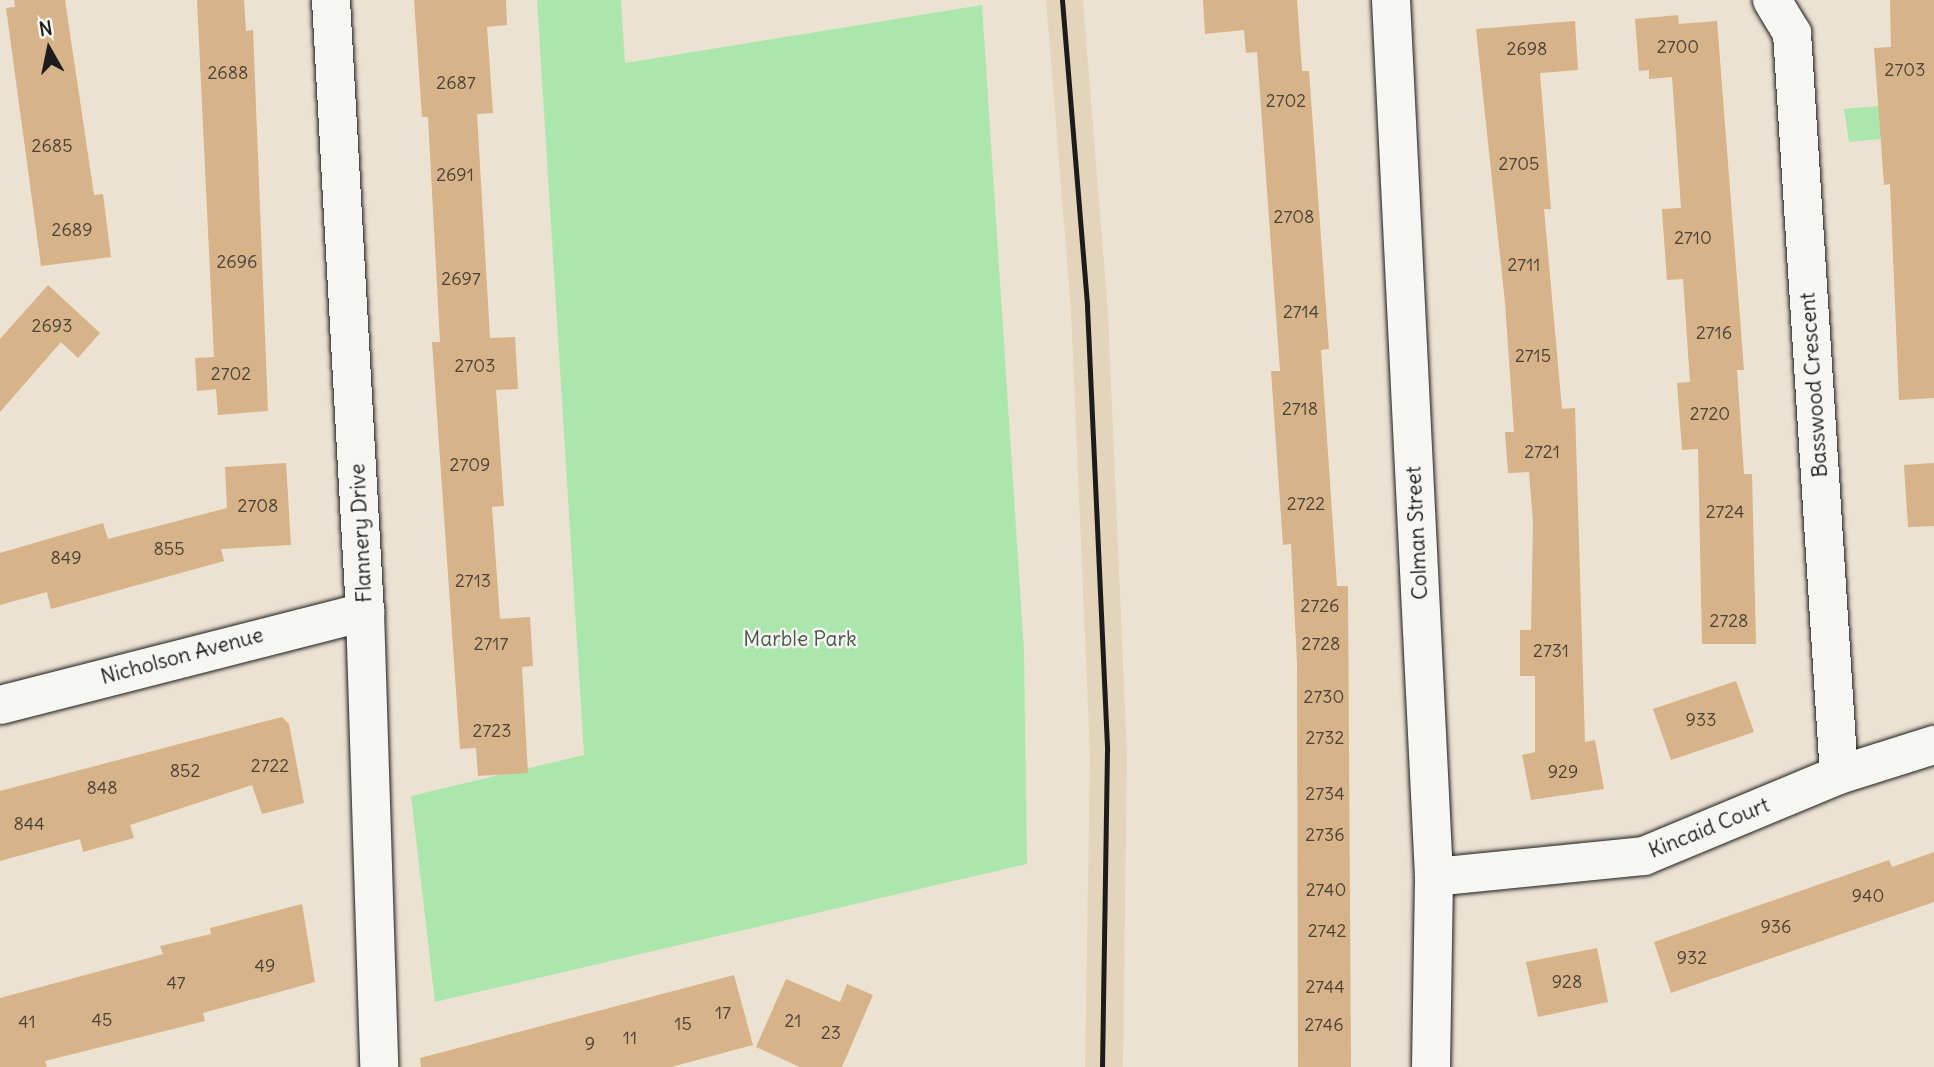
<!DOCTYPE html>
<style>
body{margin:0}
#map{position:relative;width:1934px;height:1067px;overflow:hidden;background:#ece2d2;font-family:Delius,sans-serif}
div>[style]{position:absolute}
.built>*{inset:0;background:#e5d4bc}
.green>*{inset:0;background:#abe7ad}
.building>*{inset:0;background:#d6b388}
.roads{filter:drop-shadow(0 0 2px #1c1c1c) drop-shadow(0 0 2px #1c1c1c)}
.minor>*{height:38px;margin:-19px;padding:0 19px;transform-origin:19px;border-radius:19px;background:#f6f6f2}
.rail>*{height:5px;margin:-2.5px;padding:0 2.5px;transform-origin:2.5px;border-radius:2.5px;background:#1c1c1c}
span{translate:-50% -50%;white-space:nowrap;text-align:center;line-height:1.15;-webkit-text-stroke:5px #f6f6f2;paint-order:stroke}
.number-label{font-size:18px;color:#4a4237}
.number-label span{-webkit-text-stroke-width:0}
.street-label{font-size:21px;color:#1c1c1c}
.park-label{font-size:21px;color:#475948}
.north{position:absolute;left:14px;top:14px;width:70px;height:70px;-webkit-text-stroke:5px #f6f6f2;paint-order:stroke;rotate:351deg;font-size:19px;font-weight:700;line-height:28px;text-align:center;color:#1c1c1c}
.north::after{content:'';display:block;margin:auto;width:24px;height:32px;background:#1c1c1c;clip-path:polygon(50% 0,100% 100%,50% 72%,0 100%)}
</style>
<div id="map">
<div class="built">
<div style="clip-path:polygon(1046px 0,1083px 0,1108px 313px,1127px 756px,1123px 1067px,1085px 1067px,1090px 755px,1071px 311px)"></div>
</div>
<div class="green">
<div style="clip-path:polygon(537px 0,621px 0,625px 63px,982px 5px,1024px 651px,1027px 864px,435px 1002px,411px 796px,584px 755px)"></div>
<div style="clip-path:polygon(1934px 101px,1934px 134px,1849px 142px,1844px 109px)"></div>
</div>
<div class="building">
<div style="clip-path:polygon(14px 0,65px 0,94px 195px,103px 194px,111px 257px,41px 266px,6px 8px,15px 7px)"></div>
<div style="clip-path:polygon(197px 0,244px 0,246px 31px,253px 30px,268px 411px,218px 415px,216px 389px,197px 391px,195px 358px,214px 357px)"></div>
<div style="clip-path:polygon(414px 0,506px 0,507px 25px,487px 27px,493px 113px,477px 114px,490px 338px,515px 337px,518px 389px,496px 390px,504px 506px,492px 507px,500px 619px,530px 617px,533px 666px,522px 667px,528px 773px,478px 776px,476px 748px,460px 749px,432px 342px,440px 342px,428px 117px,422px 117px)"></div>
<div style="clip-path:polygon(1203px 0,1297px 0,1302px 71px,1309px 71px,1329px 349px,1321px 350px,1337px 586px,1348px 586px,1351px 1067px,1298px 1067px,1297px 663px,1291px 544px,1283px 545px,1271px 371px,1280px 371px,1257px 52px,1246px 53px,1244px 30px,1205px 34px)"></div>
<div style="clip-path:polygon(1890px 0,1934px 0,1934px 398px,1899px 400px,1890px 184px,1884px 185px,1874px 48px,1891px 47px)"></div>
<div style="clip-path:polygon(1678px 15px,1679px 24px,1717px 21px,1744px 370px,1737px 370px,1744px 474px,1752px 474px,1756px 644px,1702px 644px,1698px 449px,1682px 450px,1677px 383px,1690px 382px,1683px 279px,1667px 280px,1663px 225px,1662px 209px,1681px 208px,1672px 77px,1649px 79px,1649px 70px,1639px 71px,1635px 19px)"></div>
<div style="clip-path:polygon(1575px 21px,1578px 70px,1540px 73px,1551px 209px,1544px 209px,1562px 409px,1575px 408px,1585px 742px,1595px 740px,1604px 789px,1531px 800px,1522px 755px,1535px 752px,1535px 676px,1520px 676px,1520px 630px,1531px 630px,1533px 523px,1529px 472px,1508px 473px,1505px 432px,1514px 432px,1505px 303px,1476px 29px)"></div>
<div style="clip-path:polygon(48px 285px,100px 333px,78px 358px,61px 342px,0 412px,0 339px)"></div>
<div style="clip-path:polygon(286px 463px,291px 545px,221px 549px,224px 561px,51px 609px,47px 592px,0 605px,0 553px,103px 523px,108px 539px,227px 508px,225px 467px)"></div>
<div style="clip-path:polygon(1934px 463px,1934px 526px,1908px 527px,1904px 465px)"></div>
<div style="clip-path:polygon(1736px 681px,1754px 732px,1671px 760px,1653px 709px)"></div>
<div style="clip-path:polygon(282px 717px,289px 724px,304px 803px,262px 814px,252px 785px,130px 825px,134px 838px,83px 852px,80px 839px,0 861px,0 791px)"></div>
<div style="clip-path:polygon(1934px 852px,1934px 902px,1671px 993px,1654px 942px,1889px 860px,1892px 867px)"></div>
<div style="clip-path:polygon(302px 904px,315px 982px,203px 1013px,205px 1021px,45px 1061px,47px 1067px,0 1067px,0 998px,163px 954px,160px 946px,211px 934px,210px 928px)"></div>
<div style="clip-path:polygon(1597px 948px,1608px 1002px,1538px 1017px,1526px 962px)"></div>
<div style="clip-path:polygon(734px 975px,753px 1045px,671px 1067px,421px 1067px,420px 1058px)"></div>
<div style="clip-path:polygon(786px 979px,840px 1002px,847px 984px,873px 995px,842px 1067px,800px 1067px,756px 1047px)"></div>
</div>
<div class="roads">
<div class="minor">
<div style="left:331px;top:0;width:613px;rotate:86.82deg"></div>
<div style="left:365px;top:612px;width:455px;rotate:88.2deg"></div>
<div style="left:1391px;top:0;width:878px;rotate:87.19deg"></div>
<div style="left:1434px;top:877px;width:190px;rotate:90.9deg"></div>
<div style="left:1772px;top:0;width:39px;rotate:59deg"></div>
<div style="left:1792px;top:33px;width:743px;rotate:86.38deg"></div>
<div style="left:0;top:705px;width:377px;rotate:-14.3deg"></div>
<div style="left:1434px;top:877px;width:211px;rotate:-5.7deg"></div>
<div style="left:1644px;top:856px;width:211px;rotate:-22.6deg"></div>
<div style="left:1839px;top:775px;width:100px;rotate:-17.5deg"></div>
</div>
</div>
<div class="rail">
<div style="left:1062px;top:0;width:307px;rotate:85.3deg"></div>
<div style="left:1087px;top:306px;width:444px;rotate:87.4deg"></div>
<div style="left:1107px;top:750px;width:317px;rotate:90.9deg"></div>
</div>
<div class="number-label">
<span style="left:1678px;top:47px">2700</span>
<span style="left:1527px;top:49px">2698</span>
<span style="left:1905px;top:70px">2703</span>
<span style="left:228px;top:73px">2688</span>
<span style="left:456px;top:83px">2687</span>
<span style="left:1286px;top:101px">2702</span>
<span style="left:52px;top:146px">2685</span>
<span style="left:1519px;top:164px">2705</span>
<span style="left:455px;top:175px">2691</span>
<span style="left:1294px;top:217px">2708</span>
<span style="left:72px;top:230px">2689</span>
<span style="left:1693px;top:238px">2710</span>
<span style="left:237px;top:262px">2696</span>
<span style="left:1524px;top:265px">2711</span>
<span style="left:461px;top:279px">2697</span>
<span style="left:1301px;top:312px">2714</span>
<span style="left:52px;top:326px">2693</span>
<span style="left:1714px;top:333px">2716</span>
<span style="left:1533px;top:356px">2715</span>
<span style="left:475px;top:366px">2703</span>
<span style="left:231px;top:374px">2702</span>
<span style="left:1300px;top:409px">2718</span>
<span style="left:1710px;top:414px">2720</span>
<span style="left:1542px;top:452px">2721</span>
<span style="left:470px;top:465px">2709</span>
<span style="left:1306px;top:504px">2722</span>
<span style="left:258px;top:506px">2708</span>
<span style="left:1725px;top:512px">2724</span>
<span style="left:169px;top:549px">855</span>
<span style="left:66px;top:558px">849</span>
<span style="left:473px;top:581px">2713</span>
<span style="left:1320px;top:606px">2726</span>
<span style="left:1729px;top:621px">2728</span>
<span style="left:491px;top:644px">2717</span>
<span style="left:1321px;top:644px">2728</span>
<span style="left:1551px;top:651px">2731</span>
<span style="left:1324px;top:697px">2730</span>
<span style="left:1701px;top:720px">933</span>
<span style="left:492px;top:731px">2723</span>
<span style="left:1325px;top:738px">2732</span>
<span style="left:270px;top:766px">2722</span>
<span style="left:185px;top:771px">852</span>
<span style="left:1563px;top:772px">929</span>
<span style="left:102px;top:788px">848</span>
<span style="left:1325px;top:794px">2734</span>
<span style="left:29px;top:824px">844</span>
<span style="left:1325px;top:835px">2736</span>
<span style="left:1326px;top:890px">2740</span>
<span style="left:1868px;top:896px">940</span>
<span style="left:1776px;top:927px">936</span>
<span style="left:1327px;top:931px">2742</span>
<span style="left:1692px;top:958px">932</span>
<span style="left:265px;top:966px">49</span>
<span style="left:1567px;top:982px">928</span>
<span style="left:176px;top:983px">47</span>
<span style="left:1325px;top:987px">2744</span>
<span style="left:723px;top:1013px">17</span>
<span style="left:102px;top:1020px">45</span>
<span style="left:793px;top:1021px">21</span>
<span style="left:27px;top:1022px">41</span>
<span style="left:683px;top:1024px">15</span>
<span style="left:1324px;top:1025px">2746</span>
<span style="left:831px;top:1033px">23</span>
<span style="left:630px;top:1038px">11</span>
<span style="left:590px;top:1044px">9</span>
</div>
<div class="street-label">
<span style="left:1814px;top:385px;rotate:-94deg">Basswood Crescent</span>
<span style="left:361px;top:533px;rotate:-93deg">Flannery Drive</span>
<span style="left:1417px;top:533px;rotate:-93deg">Colman Street</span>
<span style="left:182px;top:656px;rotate:-15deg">Nicholson Avenue</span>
<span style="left:1709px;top:828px;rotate:-22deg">Kincaid Court</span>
</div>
<div class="park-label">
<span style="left:800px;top:639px">Marble Park</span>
</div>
<div class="north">N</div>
</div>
